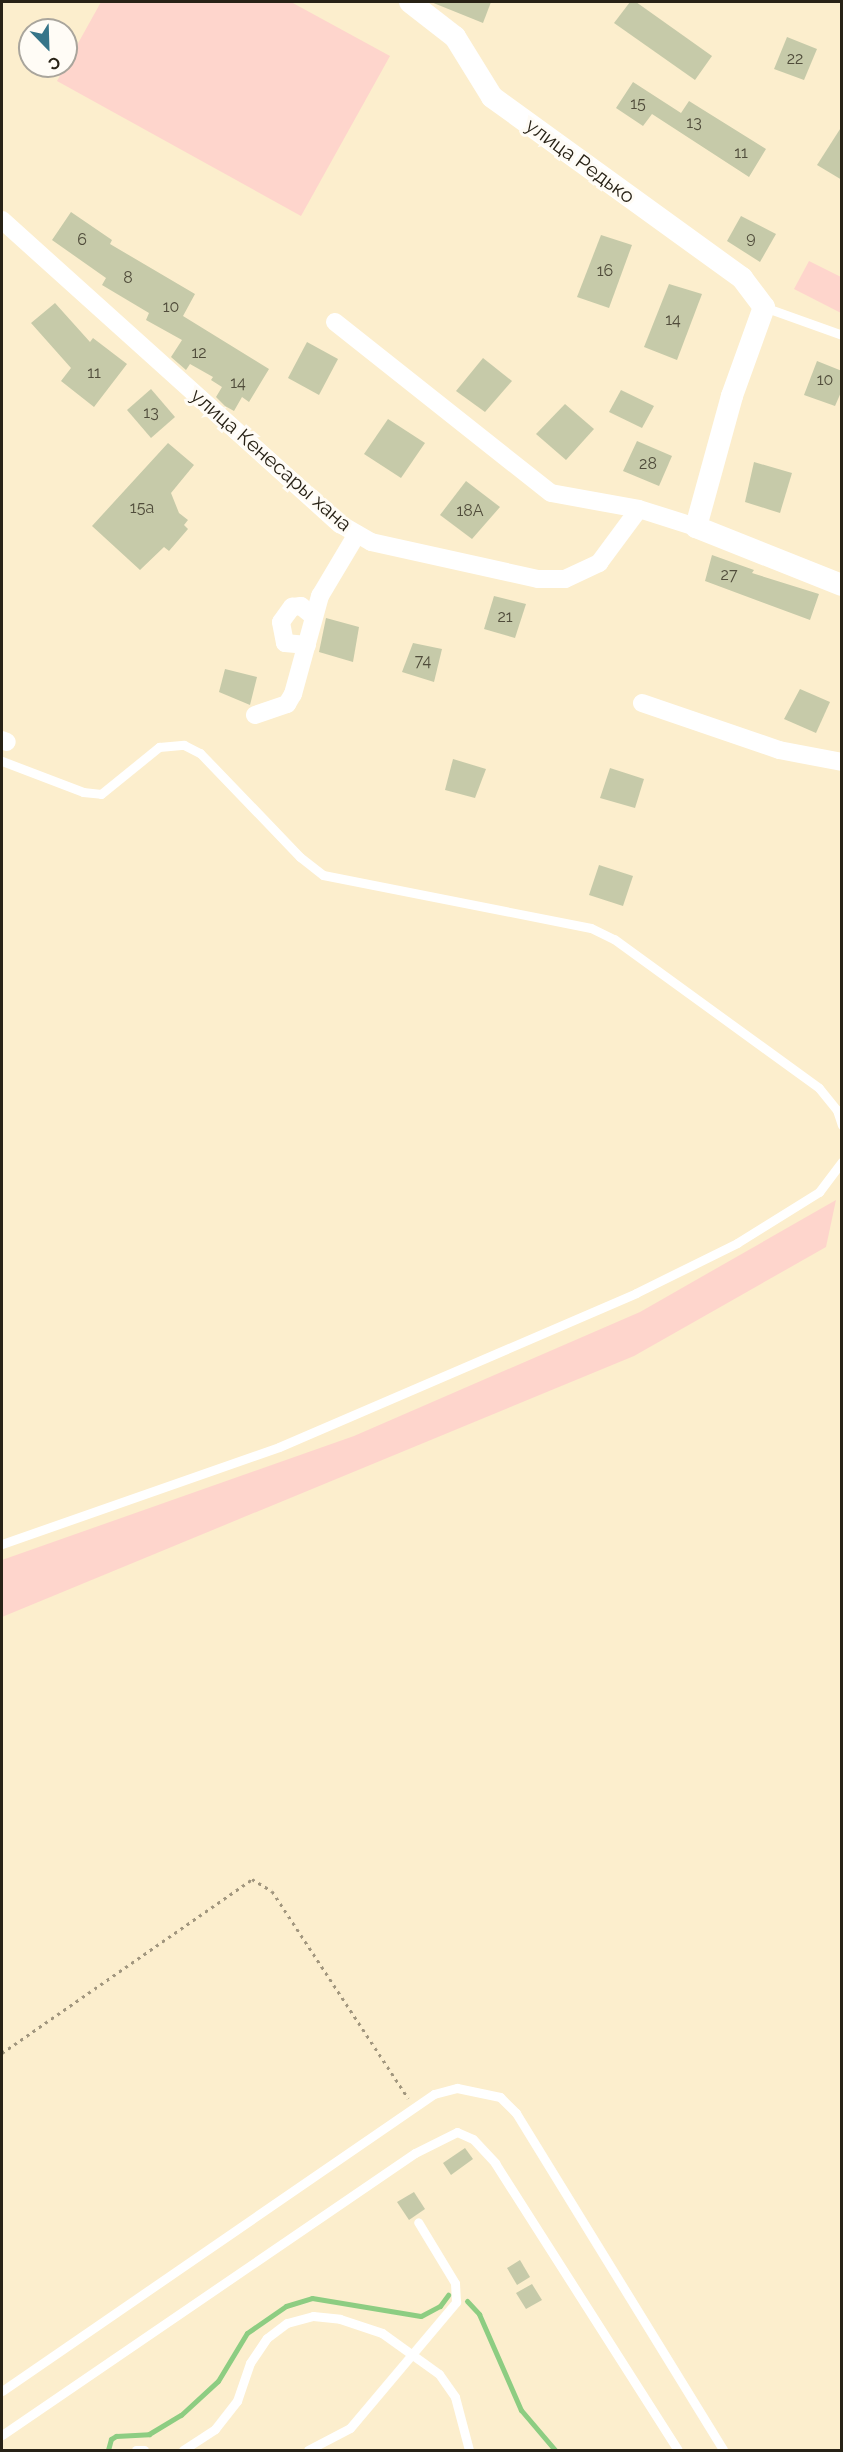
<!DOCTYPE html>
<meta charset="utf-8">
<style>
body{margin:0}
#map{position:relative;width:843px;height:2452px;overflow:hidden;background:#fceecd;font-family:Raleway,sans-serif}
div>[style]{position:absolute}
.green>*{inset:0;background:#fed5cc}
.stream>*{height:5px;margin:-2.5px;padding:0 2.5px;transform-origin:2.5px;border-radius:2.5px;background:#8dcd82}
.building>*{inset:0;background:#c6caa9}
.path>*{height:3px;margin-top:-1.5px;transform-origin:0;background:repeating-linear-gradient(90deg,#a1967e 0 3px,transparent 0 7.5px)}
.service>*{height:9px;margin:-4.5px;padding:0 4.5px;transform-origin:4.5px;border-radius:4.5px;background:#fff}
.minor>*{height:18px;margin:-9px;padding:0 9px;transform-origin:9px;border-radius:9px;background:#fff}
.tertiary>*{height:22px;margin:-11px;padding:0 11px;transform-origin:11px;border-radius:11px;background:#fff}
span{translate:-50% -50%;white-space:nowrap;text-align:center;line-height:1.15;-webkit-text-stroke:6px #fffcf6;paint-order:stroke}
.number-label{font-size:16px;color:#504c3b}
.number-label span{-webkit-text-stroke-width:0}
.street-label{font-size:20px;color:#282216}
.frame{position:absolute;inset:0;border:3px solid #282216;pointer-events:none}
.north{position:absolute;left:18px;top:18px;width:60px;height:60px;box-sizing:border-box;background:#fffcf6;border:2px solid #a9a59c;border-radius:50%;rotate:157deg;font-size:16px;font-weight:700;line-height:24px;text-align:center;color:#282216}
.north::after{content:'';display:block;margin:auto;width:21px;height:27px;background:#367589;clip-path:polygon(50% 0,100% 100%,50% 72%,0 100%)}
</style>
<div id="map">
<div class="green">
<div style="clip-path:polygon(101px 2px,291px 2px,390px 56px,301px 216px,57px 81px)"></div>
<div style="clip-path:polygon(809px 261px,841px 277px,841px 313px,794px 289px)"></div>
<div style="clip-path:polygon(836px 1200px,826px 1247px,634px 1356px,2px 1617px,2px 1560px,354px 1436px,640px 1312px)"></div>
</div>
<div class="stream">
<div style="left:467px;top:2301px;width:18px;rotate:47deg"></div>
<div style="left:479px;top:2314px;width:105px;rotate:66.4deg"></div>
<div style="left:521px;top:2410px;width:52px;rotate:49.6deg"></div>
<div style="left:108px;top:2450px;width:11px;rotate:-75deg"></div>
<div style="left:111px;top:2439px;width:6px;rotate:-31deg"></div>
<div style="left:116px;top:2436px;width:33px;rotate:-3deg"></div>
<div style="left:149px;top:2434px;width:37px;rotate:-31deg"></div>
<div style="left:181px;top:2415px;width:50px;rotate:-42.6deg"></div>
<div style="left:218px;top:2381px;width:56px;rotate:-58.9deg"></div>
<div style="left:247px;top:2333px;width:47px;rotate:-34.7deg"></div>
<div style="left:286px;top:2306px;width:27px;rotate:-17deg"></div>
<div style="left:312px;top:2298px;width:110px;rotate:9.4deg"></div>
<div style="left:421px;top:2316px;width:21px;rotate:-28deg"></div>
<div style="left:440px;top:2306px;width:14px;rotate:-54deg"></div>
</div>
<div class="building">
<div style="clip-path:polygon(431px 2px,491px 2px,483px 23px)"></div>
<div style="clip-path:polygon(630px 2px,636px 2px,712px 56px,695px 80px,614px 23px)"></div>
<div style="clip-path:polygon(787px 37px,817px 49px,804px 80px,774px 69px)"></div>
<div style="clip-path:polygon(633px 82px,681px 113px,689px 101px,766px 149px,749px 177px,652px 114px,643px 126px,616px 108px)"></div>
<div style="clip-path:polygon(842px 126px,842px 180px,817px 165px)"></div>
<div style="clip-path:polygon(71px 212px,112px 240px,110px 244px,195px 294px,183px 316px,269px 369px,249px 402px,242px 397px,234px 411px,225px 406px,216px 397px,222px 387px,211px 380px,213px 377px,190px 364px,186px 370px,171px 357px,182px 340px,146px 320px,149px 313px,102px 285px,106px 278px,52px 240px)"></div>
<div style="clip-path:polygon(741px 216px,776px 234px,760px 262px,727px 241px)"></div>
<div style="clip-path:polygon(601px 235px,632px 245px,609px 308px,577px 297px)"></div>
<div style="clip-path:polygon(669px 284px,702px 294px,677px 360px,644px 347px)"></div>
<div style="clip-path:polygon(55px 303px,90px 342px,93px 338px,127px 364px,94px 407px,61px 381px,71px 368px,31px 323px)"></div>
<div style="clip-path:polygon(307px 342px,338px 359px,319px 395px,288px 378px)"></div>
<div style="clip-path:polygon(483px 358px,512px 381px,485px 412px,456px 391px)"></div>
<div style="clip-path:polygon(817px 361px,842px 371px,842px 390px,835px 406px,804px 395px)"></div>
<div style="clip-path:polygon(151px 389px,175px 417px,151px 438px,127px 410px)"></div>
<div style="clip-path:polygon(621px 390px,654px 406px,642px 428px,609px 412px)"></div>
<div style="clip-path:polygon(565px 404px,594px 429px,566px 460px,536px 434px)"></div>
<div style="clip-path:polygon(388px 419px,425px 443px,401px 478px,364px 454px)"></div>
<div style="clip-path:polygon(637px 441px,672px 456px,659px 486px,623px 471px)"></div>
<div style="clip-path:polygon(168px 443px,194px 465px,171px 493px,179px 513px,188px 520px,184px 525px,188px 529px,169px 551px,164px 547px,140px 570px,92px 526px)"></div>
<div style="clip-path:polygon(754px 462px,792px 473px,780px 513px,745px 502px)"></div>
<div style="clip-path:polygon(466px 481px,500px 507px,472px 539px,440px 515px)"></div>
<div style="clip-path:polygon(712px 555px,754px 570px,752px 573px,819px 594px,810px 620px,705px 581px)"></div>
<div style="clip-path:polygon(494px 596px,526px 604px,515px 638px,484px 629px)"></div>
<div style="clip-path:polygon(326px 618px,359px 627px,353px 662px,319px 652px)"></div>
<div style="clip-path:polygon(413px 643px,442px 649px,434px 682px,402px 672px)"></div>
<div style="clip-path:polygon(225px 669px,257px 677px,250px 705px,219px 692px)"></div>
<div style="clip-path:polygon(800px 689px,830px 702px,816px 733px,784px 719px)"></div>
<div style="clip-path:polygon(453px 759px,486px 769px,475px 798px,445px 790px)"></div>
<div style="clip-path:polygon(610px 768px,644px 779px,635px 808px,600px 798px)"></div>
<div style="clip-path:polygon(599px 865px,633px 876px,623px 906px,589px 895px)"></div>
<div style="clip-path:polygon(465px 2148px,473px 2159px,451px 2175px,443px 2163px)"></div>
<div style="clip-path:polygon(414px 2192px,425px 2209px,409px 2220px,397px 2202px)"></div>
<div style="clip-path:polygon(520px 2260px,530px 2277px,517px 2285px,507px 2268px)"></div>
<div style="clip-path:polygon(532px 2284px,542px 2300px,526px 2309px,516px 2293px)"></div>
</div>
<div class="path">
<div style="left:2px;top:2053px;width:305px;rotate:-34.8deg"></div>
<div style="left:252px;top:1879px;width:23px;rotate:31deg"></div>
<div style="left:272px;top:1891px;width:248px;rotate:56.7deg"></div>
</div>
<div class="service">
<div style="left:764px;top:307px;width:83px;rotate:19.7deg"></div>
<div style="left:2px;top:761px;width:87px;rotate:20.9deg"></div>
<div style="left:83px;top:792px;width:18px;rotate:6deg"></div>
<div style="left:101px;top:794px;width:75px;rotate:-39deg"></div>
<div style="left:159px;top:747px;width:25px;rotate:-5deg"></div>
<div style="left:184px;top:745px;width:18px;rotate:27deg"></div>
<div style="left:200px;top:753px;width:144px;rotate:46.1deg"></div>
<div style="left:300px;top:857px;width:29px;rotate:38deg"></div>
<div style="left:323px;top:875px;width:273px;rotate:11.2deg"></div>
<div style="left:591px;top:928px;width:25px;rotate:26deg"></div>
<div style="left:614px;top:939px;width:253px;rotate:36deg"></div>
<div style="left:819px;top:1088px;width:28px;rotate:51deg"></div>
<div style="left:837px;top:1110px;width:16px;rotate:72deg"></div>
<div style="left:2px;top:1544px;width:293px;rotate:-19.3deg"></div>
<div style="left:279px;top:1447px;width:389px;rotate:-23.3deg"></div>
<div style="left:636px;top:1293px;width:113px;rotate:-26.3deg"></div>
<div style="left:737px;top:1243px;width:97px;rotate:-31.9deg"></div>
<div style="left:819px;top:1192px;width:38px;rotate:-53deg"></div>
<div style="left:2px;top:2391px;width:524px;rotate:-34.51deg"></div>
<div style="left:434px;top:2094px;width:24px;rotate:-15deg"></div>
<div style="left:457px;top:2088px;width:44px;rotate:11.8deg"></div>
<div style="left:500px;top:2097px;width:23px;rotate:45deg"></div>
<div style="left:516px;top:2113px;width:395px;rotate:58.4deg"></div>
<div style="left:2px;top:2435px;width:500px;rotate:-34.33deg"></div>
<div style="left:415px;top:2153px;width:47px;rotate:-26.6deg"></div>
<div style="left:457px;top:2132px;width:17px;rotate:24deg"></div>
<div style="left:473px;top:2139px;width:33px;rotate:47deg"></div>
<div style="left:495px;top:2163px;width:340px;rotate:57.5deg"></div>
<div style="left:136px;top:2450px;width:8px"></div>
<div style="left:183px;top:2450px;width:38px;rotate:-33deg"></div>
<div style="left:215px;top:2429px;width:36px;rotate:-52deg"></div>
<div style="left:237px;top:2401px;width:40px;rotate:-71.1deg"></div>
<div style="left:250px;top:2363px;width:30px;rotate:-56deg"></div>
<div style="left:267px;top:2338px;width:25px;rotate:-37deg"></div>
<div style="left:287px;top:2323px;width:27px;rotate:-15deg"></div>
<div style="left:313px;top:2316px;width:27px;rotate:6deg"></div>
<div style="left:340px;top:2319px;width:44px;rotate:18.4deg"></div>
<div style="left:382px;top:2333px;width:70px;rotate:35.7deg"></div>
<div style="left:439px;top:2374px;width:28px;rotate:55deg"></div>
<div style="left:455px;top:2397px;width:55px;rotate:75.2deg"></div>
<div style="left:308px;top:2450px;width:47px;rotate:-27.6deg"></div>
<div style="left:350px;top:2428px;width:165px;rotate:-49.9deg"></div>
<div style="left:456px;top:2302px;width:19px;rotate:-93deg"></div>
<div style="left:455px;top:2283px;width:71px;rotate:-121.2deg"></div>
</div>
<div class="minor">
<div style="left:2px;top:220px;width:455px;rotate:42deg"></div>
<div style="left:340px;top:524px;width:36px;rotate:30deg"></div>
<div style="left:371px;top:542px;width:171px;rotate:12.5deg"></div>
<div style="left:538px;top:579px;width:27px"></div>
<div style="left:565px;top:579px;width:38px;rotate:-25deg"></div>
<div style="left:599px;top:563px;width:67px;rotate:-53.5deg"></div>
<div style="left:335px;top:322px;width:275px;rotate:38.4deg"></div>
<div style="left:551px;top:493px;width:89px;rotate:10.3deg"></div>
<div style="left:639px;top:509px;width:60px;rotate:17.5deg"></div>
<div style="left:307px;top:645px;width:22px;rotate:-175deg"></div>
<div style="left:285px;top:643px;width:21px;rotate:-101deg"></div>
<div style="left:281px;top:622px;width:19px;rotate:-54deg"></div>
<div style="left:292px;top:607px;width:9px;rotate:-6deg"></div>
<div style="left:301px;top:606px;width:16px;rotate:40deg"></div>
<div style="left:642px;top:703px;width:145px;rotate:18.9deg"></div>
<div style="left:779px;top:750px;width:64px;rotate:10.8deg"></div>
<div style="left:255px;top:715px;width:34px;rotate:-19deg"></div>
<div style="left:287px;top:704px;width:12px;rotate:-59deg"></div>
<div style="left:293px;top:694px;width:102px;rotate:-74.6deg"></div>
<div style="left:320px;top:596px;width:72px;rotate:-59.2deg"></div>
<div style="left:2px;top:740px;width:5px;rotate:22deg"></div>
</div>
<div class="tertiary">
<div style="left:410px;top:2px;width:57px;rotate:37.9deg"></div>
<div style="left:455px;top:37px;width:70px;rotate:58.3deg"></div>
<div style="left:492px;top:97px;width:309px;rotate:35.9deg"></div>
<div style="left:742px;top:278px;width:36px;rotate:53deg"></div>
<div style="left:764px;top:307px;width:95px;rotate:109.8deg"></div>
<div style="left:732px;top:396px;width:136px;rotate:105.4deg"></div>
<div style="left:696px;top:527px;width:157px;rotate:21.7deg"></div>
</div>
<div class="number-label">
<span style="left:795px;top:59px">22</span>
<span style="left:638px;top:104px">15</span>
<span style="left:694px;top:123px">13</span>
<span style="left:741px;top:153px">11</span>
<span style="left:751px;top:238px">9</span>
<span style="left:82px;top:240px">6</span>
<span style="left:605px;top:271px">16</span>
<span style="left:128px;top:278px">8</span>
<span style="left:171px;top:307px">10</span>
<span style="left:673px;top:320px">14</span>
<span style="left:199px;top:353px">12</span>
<span style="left:94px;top:373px">11</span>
<span style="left:825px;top:380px">10</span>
<span style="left:238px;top:383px">14</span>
<span style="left:151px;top:413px">13</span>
<span style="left:648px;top:464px">28</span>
<span style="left:142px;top:508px">15а</span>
<span style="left:470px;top:511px">18А</span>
<span style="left:729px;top:575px">27</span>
<span style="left:505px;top:617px">21</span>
<span style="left:423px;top:661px">74</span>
</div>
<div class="street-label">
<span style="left:580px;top:161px;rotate:36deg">улица Редько</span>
<span style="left:271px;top:460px;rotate:41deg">улица Кенесары хана</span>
</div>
<div class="frame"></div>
<div class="north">С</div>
</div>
